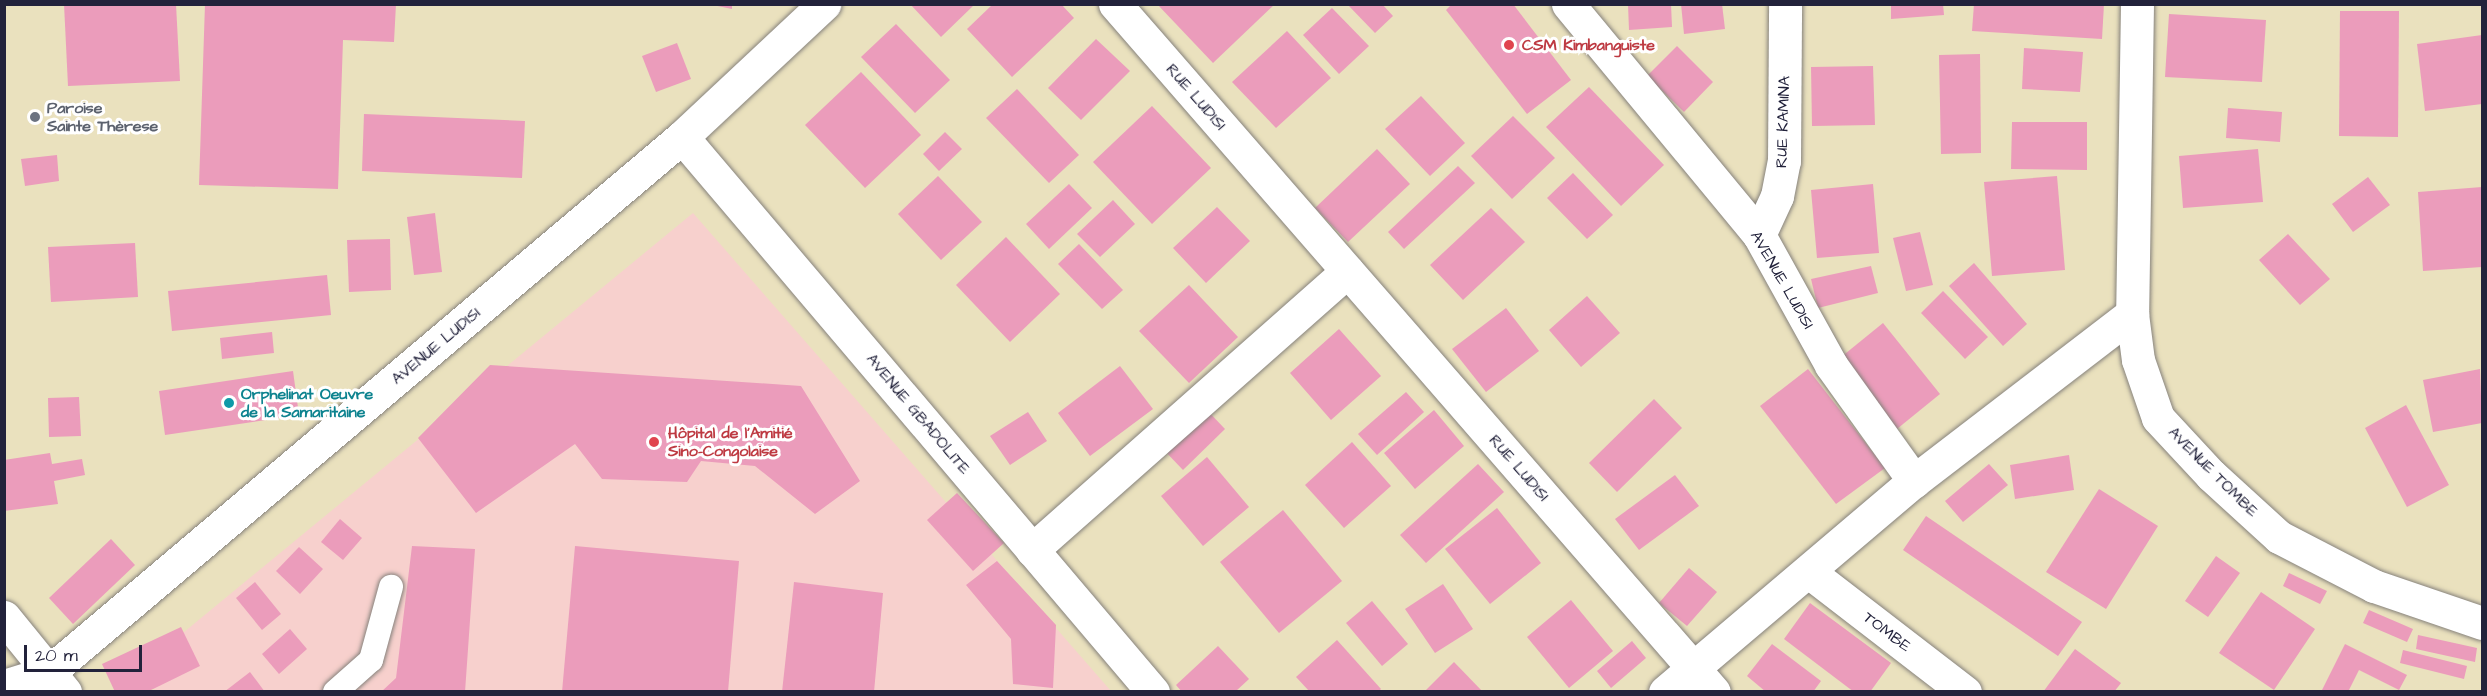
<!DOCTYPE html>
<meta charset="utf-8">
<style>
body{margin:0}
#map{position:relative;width:2487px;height:696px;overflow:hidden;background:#eae1be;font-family:"Architects Daughter",sans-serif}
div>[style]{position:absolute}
.built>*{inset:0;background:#f7d0cd}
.building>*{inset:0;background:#eb9cbb}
.roads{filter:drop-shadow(0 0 2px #86827c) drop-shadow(0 0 2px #86827c)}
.service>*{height:24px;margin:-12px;padding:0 12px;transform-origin:12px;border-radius:12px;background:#fff}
.minor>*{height:33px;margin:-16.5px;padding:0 16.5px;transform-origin:16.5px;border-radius:16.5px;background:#fff}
.dots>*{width:16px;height:16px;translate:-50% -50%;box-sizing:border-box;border:3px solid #fff;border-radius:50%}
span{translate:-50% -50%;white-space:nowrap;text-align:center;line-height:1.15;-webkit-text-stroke:6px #fff;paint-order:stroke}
.health-label{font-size:16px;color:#be3a42;font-weight:700}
.left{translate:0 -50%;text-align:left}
.street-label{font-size:16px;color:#22223b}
.worship-label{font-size:16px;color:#5b616d;font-weight:700}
.culture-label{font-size:16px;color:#0d838f;font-weight:700}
.frame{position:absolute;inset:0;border:6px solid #22223b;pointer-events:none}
.scale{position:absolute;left:24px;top:645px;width:118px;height:27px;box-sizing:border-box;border:3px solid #22223b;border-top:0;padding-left:8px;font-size:18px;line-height:21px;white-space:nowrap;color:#22223b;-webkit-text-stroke:4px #fff;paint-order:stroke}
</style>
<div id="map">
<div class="built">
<div style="clip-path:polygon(693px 213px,1111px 691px,157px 692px,138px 670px)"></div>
</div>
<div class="building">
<div style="clip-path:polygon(64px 4px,176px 4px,180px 81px,68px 86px)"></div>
<div style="clip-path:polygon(205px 4px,396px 4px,394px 42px,343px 40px,338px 189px,199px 185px)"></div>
<div style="clip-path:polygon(708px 4px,732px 4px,732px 9px)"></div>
<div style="clip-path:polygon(910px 4px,975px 4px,941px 37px)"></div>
<div style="clip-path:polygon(993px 4px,1061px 4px,1074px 18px,1012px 77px,967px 29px)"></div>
<div style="clip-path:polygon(1157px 4px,1275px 4px,1213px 63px)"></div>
<div style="clip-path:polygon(1347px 4px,1382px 4px,1393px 16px,1375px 33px)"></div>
<div style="clip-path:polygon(1452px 4px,1513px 4px,1571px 80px,1527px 114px,1446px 10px)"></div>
<div style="clip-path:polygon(1628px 4px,1671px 4px,1672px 27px,1629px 30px)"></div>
<div style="clip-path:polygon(1681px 4px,1722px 4px,1725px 29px,1684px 34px)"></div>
<div style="clip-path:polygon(1891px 4px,1943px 4px,1944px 15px,1891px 19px)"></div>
<div style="clip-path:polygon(1974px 4px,2104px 4px,2102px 39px,1972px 31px)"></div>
<div style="clip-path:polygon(1332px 8px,1369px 46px,1339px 74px,1303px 35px)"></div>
<div style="clip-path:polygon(2340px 11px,2399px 11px,2398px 137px,2339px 136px)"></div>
<div style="clip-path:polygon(2169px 14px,2266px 20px,2262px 82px,2165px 77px)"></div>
<div style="clip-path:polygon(896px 24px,950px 80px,915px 113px,861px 57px)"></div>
<div style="clip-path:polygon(1287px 31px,1331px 78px,1276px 128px,1232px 82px)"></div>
<div style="clip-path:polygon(2482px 35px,2482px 104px,2425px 111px,2417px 44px)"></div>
<div style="clip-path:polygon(1096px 39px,1130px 71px,1081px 120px,1048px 88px)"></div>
<div style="clip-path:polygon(677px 43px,691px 79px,656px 92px,642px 56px)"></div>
<div style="clip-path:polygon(1677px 46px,1713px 82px,1684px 112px,1647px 76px)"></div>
<div style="clip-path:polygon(2024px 48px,2083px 52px,2080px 92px,2022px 89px)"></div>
<div style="clip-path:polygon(1980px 54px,1981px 153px,1941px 154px,1939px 55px)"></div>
<div style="clip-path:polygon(1873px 66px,1875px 125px,1812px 126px,1811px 67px)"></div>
<div style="clip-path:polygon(861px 72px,921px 135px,865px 188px,805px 125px)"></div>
<div style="clip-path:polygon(1589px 87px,1664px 165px,1621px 206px,1546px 127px)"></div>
<div style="clip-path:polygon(1017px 89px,1079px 155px,1049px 183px,986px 118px)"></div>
<div style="clip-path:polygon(1421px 96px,1465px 143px,1430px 176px,1385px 129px)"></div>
<div style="clip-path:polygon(1152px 106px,1211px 168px,1152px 224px,1093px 162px)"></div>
<div style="clip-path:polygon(2228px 108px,2282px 112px,2280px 142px,2226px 138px)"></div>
<div style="clip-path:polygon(364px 114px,525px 121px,522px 178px,362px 171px)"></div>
<div style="clip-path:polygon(1513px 116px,1555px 158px,1512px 199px,1471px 156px)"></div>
<div style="clip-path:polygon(2012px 122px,2087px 122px,2087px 170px,2011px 169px)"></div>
<div style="clip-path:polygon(945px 132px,962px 149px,939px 171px,923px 154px)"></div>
<div style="clip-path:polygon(1377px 149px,1410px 184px,1348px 242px,1315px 208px)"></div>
<div style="clip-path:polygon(2258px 149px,2263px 202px,2183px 208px,2179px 156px)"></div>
<div style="clip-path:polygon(57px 155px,59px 181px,25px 186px,21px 159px)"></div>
<div style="clip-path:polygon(1458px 166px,1475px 183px,1404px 249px,1388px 232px)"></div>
<div style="clip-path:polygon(1573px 173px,1613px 215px,1587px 239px,1547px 198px)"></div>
<div style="clip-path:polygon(938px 176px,982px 222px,941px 260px,898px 214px)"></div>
<div style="clip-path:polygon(2057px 176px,2065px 270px,1992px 276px,1984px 182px)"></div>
<div style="clip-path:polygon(2368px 177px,2390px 205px,2353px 232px,2332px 204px)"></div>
<div style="clip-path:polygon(1069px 184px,1092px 208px,1049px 249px,1026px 224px)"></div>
<div style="clip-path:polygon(1873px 184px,1879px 253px,1817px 258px,1811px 190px)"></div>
<div style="clip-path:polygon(2482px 187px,2482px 267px,2423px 271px,2418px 192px)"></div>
<div style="clip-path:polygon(1113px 200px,1135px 224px,1100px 257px,1077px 234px)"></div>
<div style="clip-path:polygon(1217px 207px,1250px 241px,1206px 283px,1173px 248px)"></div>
<div style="clip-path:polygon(1491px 208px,1525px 242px,1463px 300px,1430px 265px)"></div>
<div style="clip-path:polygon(435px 213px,442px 272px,414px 275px,407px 217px)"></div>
<div style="clip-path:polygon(1920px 232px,1933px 285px,1906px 291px,1893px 238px)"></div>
<div style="clip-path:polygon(2288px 234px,2330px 279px,2300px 305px,2259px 260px)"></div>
<div style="clip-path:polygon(1006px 237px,1060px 294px,1010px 342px,956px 285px)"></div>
<div style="clip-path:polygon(390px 239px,391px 290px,349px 292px,347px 240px)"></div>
<div style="clip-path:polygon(135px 243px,138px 297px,51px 302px,48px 247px)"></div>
<div style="clip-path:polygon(1079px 244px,1123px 290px,1102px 309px,1058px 264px)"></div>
<div style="clip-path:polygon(1974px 263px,2027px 324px,2003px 346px,1949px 286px)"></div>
<div style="clip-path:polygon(1871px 266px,1878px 293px,1818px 308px,1811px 279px)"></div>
<div style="clip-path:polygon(327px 275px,331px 315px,172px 331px,168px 291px)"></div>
<div style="clip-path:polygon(1189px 285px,1238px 337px,1189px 383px,1139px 331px)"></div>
<div style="clip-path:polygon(1943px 291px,1988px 337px,1965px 359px,1921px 313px)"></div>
<div style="clip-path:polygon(1587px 296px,1620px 333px,1581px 367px,1549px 330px)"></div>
<div style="clip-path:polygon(1506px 308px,1539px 351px,1486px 392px,1452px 349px)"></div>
<div style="clip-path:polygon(1883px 323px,1940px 394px,1892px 433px,1835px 362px)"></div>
<div style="clip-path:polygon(1339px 329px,1381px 376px,1331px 420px,1290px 373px)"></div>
<div style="clip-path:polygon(272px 332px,274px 353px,222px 359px,220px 338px)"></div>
<div style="clip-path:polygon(490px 365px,801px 386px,860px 481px,815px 514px,755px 466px,701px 461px,687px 482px,602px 479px,575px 444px,476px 513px,418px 438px)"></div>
<div style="clip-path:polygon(1120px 366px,1153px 409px,1090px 456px,1058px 413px)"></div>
<div style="clip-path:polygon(1808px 369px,1885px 468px,1836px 504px,1760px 406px)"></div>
<div style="clip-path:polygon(2480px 369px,2482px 423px,2433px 432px,2423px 380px)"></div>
<div style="clip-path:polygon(293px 371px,299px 415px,165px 435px,159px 391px)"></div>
<div style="clip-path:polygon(1406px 392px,1424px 412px,1377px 455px,1358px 434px)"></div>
<div style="clip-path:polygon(79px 397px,81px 436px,49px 437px,48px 398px)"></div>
<div style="clip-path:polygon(1654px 399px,1682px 428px,1617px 492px,1589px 463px)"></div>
<div style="clip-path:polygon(2406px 405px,2449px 485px,2407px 507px,2365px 428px)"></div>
<div style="clip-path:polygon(1204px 407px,1225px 429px,1183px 470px,1162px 448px)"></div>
<div style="clip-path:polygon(1434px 410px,1464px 446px,1415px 489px,1384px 453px)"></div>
<div style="clip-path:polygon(1028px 412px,1047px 441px,1010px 465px,990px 436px)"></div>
<div style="clip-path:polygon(1352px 442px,1391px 486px,1344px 528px,1305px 485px)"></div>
<div style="clip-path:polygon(50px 453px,52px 464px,82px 459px,85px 475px,54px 481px,58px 504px,4px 511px,4px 460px)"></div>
<div style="clip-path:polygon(2069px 455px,2074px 490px,2015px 499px,2010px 465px)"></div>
<div style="clip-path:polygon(1207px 457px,1249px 507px,1203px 546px,1161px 496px)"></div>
<div style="clip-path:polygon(1478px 464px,1504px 492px,1426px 563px,1400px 535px)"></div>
<div style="clip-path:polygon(1989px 464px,2008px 485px,1963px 522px,1945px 501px)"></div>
<div style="clip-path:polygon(1675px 475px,1699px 506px,1639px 550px,1615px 519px)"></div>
<div style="clip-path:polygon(2099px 489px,2158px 526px,2106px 609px,2046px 572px)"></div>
<div style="clip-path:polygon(957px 493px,1004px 543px,973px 571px,927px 520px)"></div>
<div style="clip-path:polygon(1497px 508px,1541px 563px,1490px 604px,1445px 549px)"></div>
<div style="clip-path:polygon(1283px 510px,1342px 581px,1279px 633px,1220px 562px)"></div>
<div style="clip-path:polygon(1926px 516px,2082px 622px,2058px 656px,1903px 550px)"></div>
<div style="clip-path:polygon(340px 519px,362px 538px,343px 560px,321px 542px)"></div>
<div style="clip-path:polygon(111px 539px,135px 565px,73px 624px,49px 598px)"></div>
<div style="clip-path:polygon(412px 546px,475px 549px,465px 692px,381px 692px,396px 678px)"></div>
<div style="clip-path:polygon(575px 546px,739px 561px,728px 692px,562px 692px)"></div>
<div style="clip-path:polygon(299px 547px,323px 569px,300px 594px,276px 571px)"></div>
<div style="clip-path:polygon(2216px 556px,2240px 573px,2208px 617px,2185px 601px)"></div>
<div style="clip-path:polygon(997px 561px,1056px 625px,1053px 688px,1013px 684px,1011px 639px,966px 585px)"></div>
<div style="clip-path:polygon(1689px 568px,1717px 592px,1687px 626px,1659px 603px)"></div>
<div style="clip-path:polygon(2289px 573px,2327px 591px,2320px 604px,2283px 586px)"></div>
<div style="clip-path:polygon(255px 582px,281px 614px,262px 630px,236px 598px)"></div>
<div style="clip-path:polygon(794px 582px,883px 593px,874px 692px,782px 692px)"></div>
<div style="clip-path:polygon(1443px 584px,1473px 629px,1435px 653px,1405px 609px)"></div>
<div style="clip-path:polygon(2261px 592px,2315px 629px,2274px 690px,2219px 653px)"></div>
<div style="clip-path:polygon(1571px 600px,1613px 651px,1569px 688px,1527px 637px)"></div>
<div style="clip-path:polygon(1372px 601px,1408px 644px,1382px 666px,1346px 623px)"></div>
<div style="clip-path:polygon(1810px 603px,1891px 663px,1870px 692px,1854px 692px,1784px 639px)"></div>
<div style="clip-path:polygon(2369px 610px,2413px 629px,2407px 642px,2363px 623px)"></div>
<div style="clip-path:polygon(181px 627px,200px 666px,147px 692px,115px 692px,102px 664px)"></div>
<div style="clip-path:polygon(290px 629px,307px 649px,279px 674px,262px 654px)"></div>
<div style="clip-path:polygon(2418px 635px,2477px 648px,2475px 662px,2416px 649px)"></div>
<div style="clip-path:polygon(1337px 640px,1381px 689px,1378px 692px,1310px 692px,1296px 677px)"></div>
<div style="clip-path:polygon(1632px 641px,1646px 658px,1611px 688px,1597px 671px)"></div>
<div style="clip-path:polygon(1772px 644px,1821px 681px,1813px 692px,1766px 692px,1747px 676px)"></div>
<div style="clip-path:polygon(2345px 644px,2407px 675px,2399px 690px,2359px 670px,2348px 692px,2321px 692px)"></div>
<div style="clip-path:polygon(1218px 646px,1249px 679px,1235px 692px,1182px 692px,1176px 685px)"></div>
<div style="clip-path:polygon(2075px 649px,2121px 683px,2114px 692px,2043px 692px)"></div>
<div style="clip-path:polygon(2403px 650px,2467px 666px,2464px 679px,2400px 663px)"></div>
<div style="clip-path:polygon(1454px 662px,1483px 692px,1424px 692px)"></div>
<div style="clip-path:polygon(250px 672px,265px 692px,224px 692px)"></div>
</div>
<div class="roads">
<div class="service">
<div style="left:335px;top:692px;width:48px;rotate:-41.6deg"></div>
<div style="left:371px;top:660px;width:76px;rotate:-74.7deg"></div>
</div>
<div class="minor">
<div style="left:1115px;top:4px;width:912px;rotate:48.96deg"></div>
<div style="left:1568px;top:4px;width:300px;rotate:50.4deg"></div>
<div style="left:1759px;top:235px;width:149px;rotate:61deg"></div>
<div style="left:1831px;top:365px;width:143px;rotate:54.4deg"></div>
<div style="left:2137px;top:4px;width:310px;rotate:90.9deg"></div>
<div style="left:2132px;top:314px;width:46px;rotate:82.6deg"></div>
<div style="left:2138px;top:360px;width:61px;rotate:71deg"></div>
<div style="left:2158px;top:418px;width:78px;rotate:47.1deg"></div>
<div style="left:2211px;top:475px;width:92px;rotate:42.4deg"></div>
<div style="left:2279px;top:537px;width:107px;rotate:27.3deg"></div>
<div style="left:2374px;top:586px;width:114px;rotate:18.9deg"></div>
<div style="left:682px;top:137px;width:728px;rotate:49.68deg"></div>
<div style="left:1759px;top:235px;width:43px;rotate:-65.2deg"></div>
<div style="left:1777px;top:196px;width:36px;rotate:-79deg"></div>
<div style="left:1784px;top:161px;width:157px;rotate:-89.6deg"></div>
<div style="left:1032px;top:550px;width:421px;rotate:-41.5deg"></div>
<div style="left:1809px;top:572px;width:197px;rotate:37.6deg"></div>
<div style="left:4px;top:617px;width:97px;rotate:50.9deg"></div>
<div style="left:4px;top:686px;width:47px;rotate:-17.3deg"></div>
<div style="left:49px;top:672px;width:829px;rotate:-40.2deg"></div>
<div style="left:682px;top:137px;width:195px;rotate:-43.1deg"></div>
<div style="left:1665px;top:692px;width:326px;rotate:-40.3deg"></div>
<div style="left:1914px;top:481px;width:275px;rotate:-37.5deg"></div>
</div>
</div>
<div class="dots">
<div style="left:1509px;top:45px;background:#e0444e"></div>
<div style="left:35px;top:117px;background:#6b7280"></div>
<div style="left:229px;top:403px;background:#0f9aa8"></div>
<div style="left:654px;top:442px;background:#e0444e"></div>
</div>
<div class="health-label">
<span class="left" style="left:1522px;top:45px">CSM Kimbanguiste</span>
<span class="left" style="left:668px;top:442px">Hôpital de l'Amitié<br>Sino-Congolaise</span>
</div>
<div class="street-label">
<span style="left:1196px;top:97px;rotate:49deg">RUE LUDISI</span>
<span style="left:1783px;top:122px;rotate:-88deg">RUE KAMINA</span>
<span style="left:1782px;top:280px;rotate:60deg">AVENUE LUDISI</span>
<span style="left:436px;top:346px;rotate:-40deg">AVENUE LUDISI</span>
<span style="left:918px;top:414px;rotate:50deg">AVENUE GBADOLITE</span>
<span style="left:1519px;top:468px;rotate:49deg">RUE LUDISI</span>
<span style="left:2213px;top:472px;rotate:45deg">AVENUE TOMBE</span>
<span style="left:1887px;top:632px;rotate:37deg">TOMBE</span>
</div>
<div class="worship-label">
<span class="left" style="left:47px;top:117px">Paroise<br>Sainte Thèrese</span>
</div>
<div class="culture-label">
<span class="left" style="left:241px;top:403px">Orphelinat Oeuvre<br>de la Samaritaine</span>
</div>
<div class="frame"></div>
<div class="scale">20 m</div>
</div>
